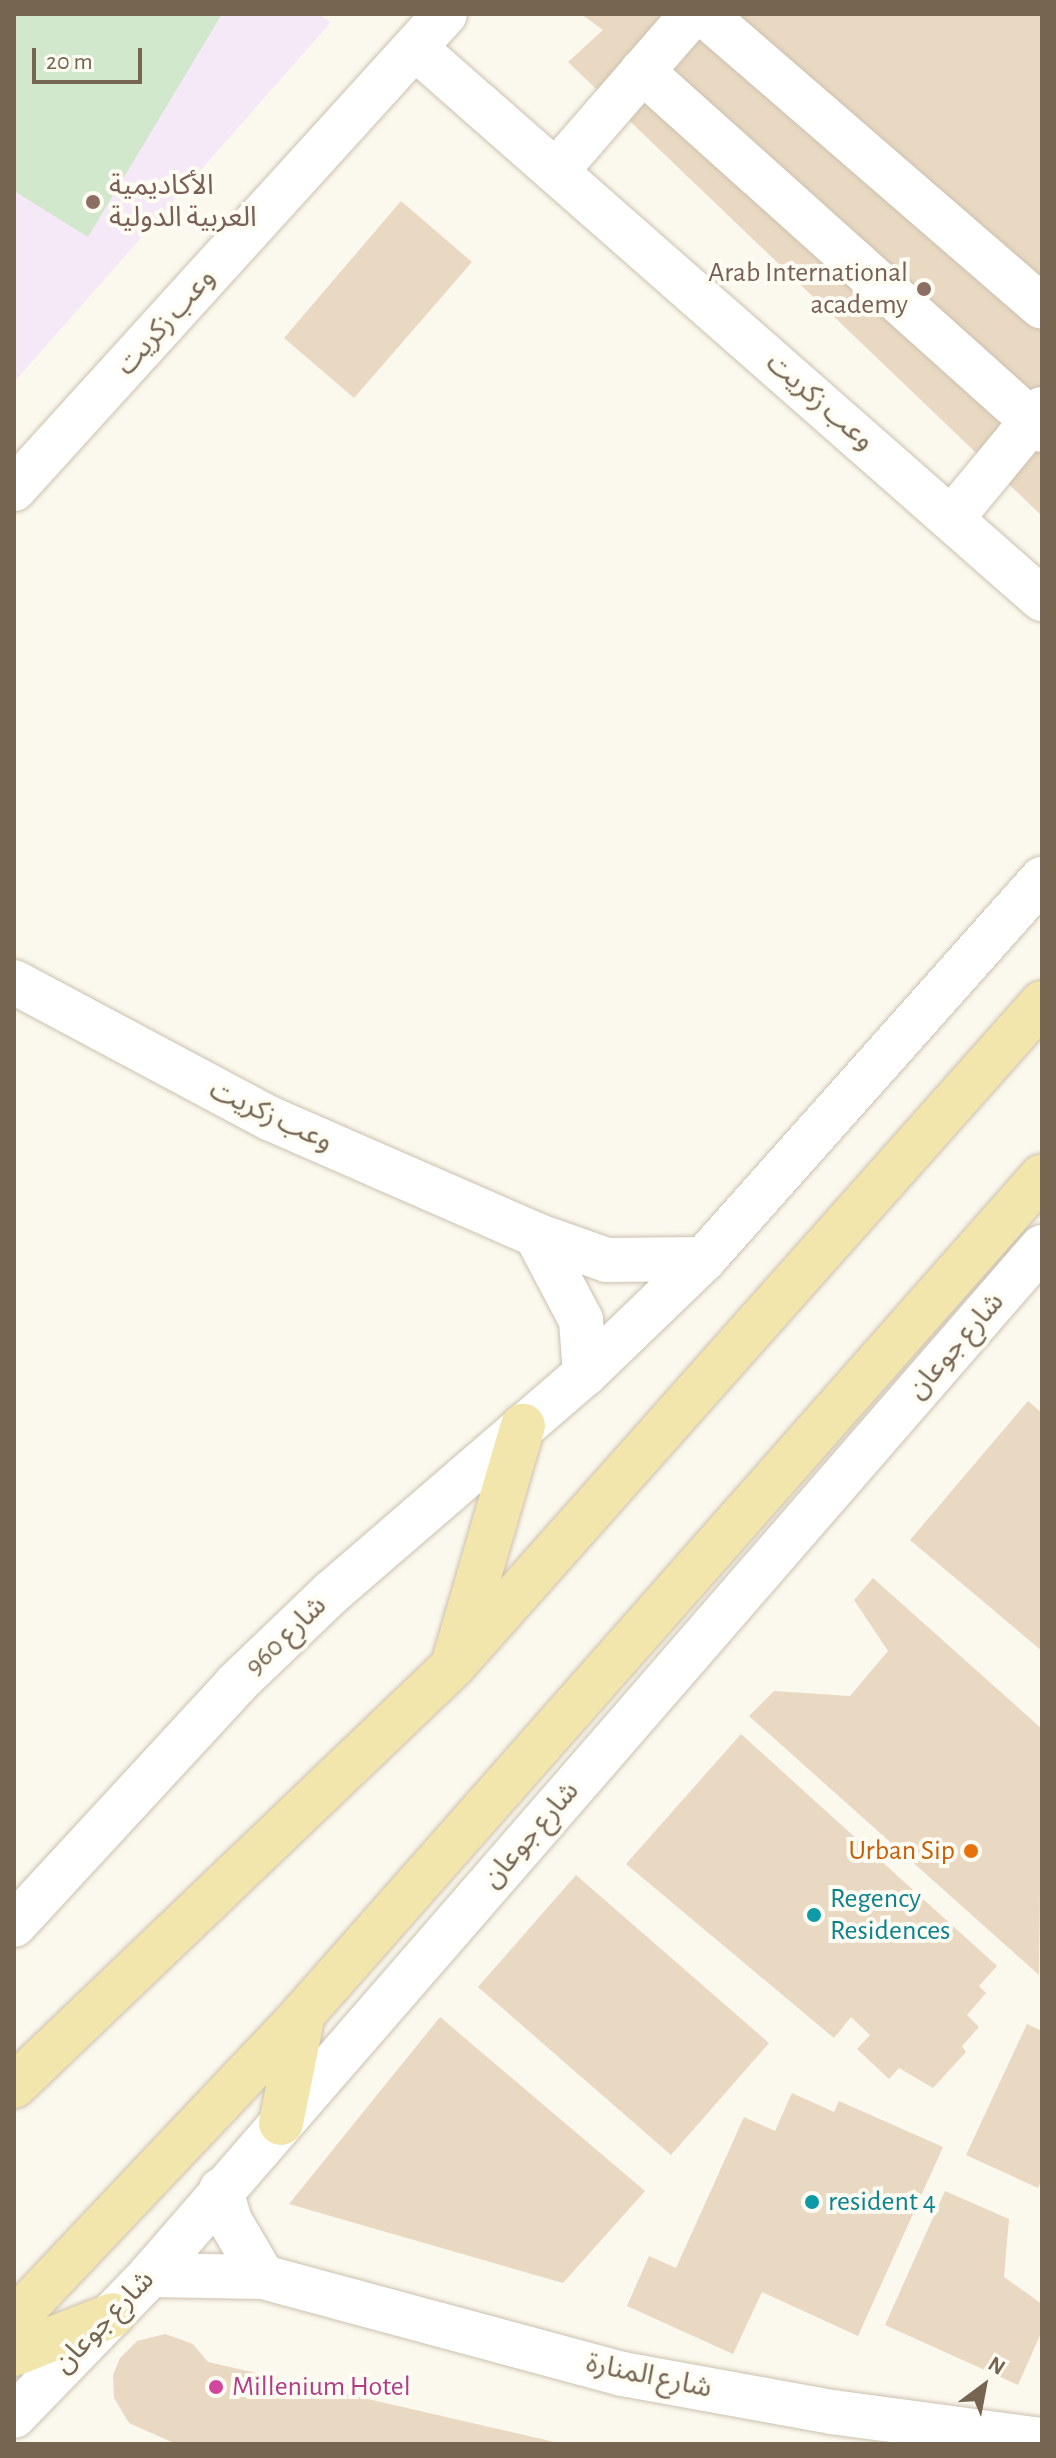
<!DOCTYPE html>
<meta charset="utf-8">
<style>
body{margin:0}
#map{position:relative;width:1056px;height:2458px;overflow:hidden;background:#fbf8ed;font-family:"Alegreya Sans","Noto Sans Arabic",sans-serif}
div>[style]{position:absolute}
.education>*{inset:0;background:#f5e9f8}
.green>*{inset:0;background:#d2e8cc}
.building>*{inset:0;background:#e9d9c2}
.roads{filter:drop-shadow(0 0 2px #cbc1b0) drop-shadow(0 0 2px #cbc1b0)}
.minor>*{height:44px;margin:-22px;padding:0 22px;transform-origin:22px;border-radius:22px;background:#fff}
.major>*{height:44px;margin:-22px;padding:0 22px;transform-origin:22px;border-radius:22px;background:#f2e6ad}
.dots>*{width:22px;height:22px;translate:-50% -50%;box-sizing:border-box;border:4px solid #fefcf3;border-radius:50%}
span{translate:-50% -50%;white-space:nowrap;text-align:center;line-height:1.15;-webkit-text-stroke:8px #fefcf3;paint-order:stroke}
.education-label{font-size:28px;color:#785e54}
.left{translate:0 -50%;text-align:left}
.right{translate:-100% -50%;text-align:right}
.street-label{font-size:28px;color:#756551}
.food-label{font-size:28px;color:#c56008}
.culture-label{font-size:28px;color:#0d838f}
.hotel-label{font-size:28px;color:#b23c85}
.frame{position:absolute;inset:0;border:16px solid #756551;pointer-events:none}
.north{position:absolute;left:944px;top:2346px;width:80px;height:80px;-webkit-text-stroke:6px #fefcf3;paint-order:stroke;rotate:32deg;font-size:22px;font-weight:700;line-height:32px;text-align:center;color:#756551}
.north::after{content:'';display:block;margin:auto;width:28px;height:36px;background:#756551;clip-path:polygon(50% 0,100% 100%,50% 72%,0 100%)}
.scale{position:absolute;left:32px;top:48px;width:110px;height:36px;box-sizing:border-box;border:4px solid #756551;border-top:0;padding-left:10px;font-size:24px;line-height:28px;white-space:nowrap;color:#756551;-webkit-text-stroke:6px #fefcf3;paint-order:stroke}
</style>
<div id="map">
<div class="education">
<div style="clip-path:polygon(14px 14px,317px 14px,331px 22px,14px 382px)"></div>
</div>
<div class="green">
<div style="clip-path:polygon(14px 14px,222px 14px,88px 237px,14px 191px)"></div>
</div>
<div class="building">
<div style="clip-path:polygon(581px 14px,1042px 14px,1042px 516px,568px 62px,603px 30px)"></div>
<div style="clip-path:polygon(401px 201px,472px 262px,354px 398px,284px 338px)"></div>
<div style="clip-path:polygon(1028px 1401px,1042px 1413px,1042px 1651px,910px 1540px)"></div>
<div style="clip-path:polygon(873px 1578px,1042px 1729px,1039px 1975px,749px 1716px,774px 1691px,850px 1696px,888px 1651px,854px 1600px)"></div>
<div style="clip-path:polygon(741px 1734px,997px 1966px,979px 1986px,986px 1993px,967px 2015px,979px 2027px,962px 2046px,966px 2052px,933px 2088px,899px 2068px,889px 2079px,857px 2049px,870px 2035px,851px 2017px,834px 2038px,626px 1864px)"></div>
<div style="clip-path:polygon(576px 1875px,769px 2043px,671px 2155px,478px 1987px)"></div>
<div style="clip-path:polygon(440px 2017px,645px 2191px,563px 2283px,289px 2204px)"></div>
<div style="clip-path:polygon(1027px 2024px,1042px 2031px,1042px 2179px,1038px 2188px,966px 2155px)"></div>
<div style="clip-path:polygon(792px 2093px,834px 2112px,839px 2101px,943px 2147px,858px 2336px,762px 2292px,733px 2354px,627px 2306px,649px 2256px,676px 2268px,744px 2117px,775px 2131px)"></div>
<div style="clip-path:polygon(945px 2191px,1009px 2219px,1004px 2277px,1042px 2304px,1042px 2331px,1018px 2385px,885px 2325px)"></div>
<div style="clip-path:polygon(165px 2334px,193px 2344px,208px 2362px,563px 2444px,176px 2444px,129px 2423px,114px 2398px,113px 2375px,120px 2358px,137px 2341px)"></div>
</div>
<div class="roads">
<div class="minor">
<div style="left:704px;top:14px;width:447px;rotate:40.9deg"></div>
<div style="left:415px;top:48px;width:835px;rotate:41.31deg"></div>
<div style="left:642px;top:71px;width:537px;rotate:41.91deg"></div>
<div style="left:557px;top:170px;width:206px;rotate:-49.1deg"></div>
<div style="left:14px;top:489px;width:641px;rotate:-47.78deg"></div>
<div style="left:952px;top:518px;width:141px;rotate:-50.5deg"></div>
<div style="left:14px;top:982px;width:291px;rotate:28.1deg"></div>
<div style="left:271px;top:1119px;width:289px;rotate:23.6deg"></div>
<div style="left:536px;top:1235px;width:75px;rotate:19.4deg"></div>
<div style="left:607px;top:1260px;width:97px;rotate:-0.6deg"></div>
<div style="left:536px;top:1235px;width:96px;rotate:62.1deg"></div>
<div style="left:581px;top:1320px;width:54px;rotate:85.8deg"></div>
<div style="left:14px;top:1925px;width:328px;rotate:-47.3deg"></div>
<div style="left:236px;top:1684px;width:133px;rotate:-43.8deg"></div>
<div style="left:332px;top:1592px;width:334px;rotate:-40.8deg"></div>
<div style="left:585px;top:1374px;width:165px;rotate:-44deg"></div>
<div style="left:704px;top:1259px;width:509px;rotate:-48.35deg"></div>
<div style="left:221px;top:2190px;width:32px;rotate:74deg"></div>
<div style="left:230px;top:2221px;width:65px;rotate:59.5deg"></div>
<div style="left:150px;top:2275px;width:113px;rotate:1deg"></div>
<div style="left:263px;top:2277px;width:373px;rotate:15.1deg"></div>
<div style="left:623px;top:2374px;width:212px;rotate:10.3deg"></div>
<div style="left:832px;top:2412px;width:212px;rotate:7.6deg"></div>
<div style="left:14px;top:2416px;width:196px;rotate:-46deg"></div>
<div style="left:150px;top:2275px;width:1361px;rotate:-49.05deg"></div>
</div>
<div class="major">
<div style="left:455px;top:1658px;width:242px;rotate:-73.7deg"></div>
<div style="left:14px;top:2086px;width:608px;rotate:-43.73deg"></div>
<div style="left:453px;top:1666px;width:887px;rotate:-48.38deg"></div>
<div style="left:281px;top:2123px;width:111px;rotate:-78.6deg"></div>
<div style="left:14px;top:2320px;width:421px;rotate:-46.6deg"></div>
<div style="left:303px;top:2014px;width:1117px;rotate:-48.59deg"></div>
<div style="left:14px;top:2354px;width:106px;rotate:-21.5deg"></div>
</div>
</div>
<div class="dots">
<div style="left:93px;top:202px;background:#8d6e63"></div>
<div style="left:924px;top:289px;background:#8d6e63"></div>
<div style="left:971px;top:1851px;background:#e8710a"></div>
<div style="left:814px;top:1915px;background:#0f9aa8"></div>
<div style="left:812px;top:2202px;background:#0f9aa8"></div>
<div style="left:216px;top:2387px;background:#d1479c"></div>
</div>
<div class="education-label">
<span class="left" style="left:109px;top:202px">الأكاديمية<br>العربية الدولية</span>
<span class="right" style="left:908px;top:289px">Arab International<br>academy</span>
</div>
<div class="street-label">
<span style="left:166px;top:322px;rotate:-48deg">وعب زكريت</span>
<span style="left:820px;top:402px;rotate:41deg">وعب زكريت</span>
<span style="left:271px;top:1116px;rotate:25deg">وعب زكريت</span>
<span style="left:956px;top:1346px;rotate:-49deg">شارع جوعان</span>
<span style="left:286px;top:1636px;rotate:-44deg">شارع 960</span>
<span style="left:531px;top:1835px;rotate:-49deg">شارع جوعان</span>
<span style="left:104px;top:2322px;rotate:-46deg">شارع جوعان</span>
<span style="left:649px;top:2376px;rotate:12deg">شارع المنارة</span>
</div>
<div class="food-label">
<span class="right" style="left:955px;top:1851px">Urban Sip</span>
</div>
<div class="culture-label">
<span class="left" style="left:830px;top:1915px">Regency<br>Residences</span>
<span class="left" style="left:828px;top:2202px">resident 4</span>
</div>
<div class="hotel-label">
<span class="left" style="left:232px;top:2387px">Millenium Hotel</span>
</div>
<div class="frame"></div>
<div class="north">N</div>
<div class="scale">20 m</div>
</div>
